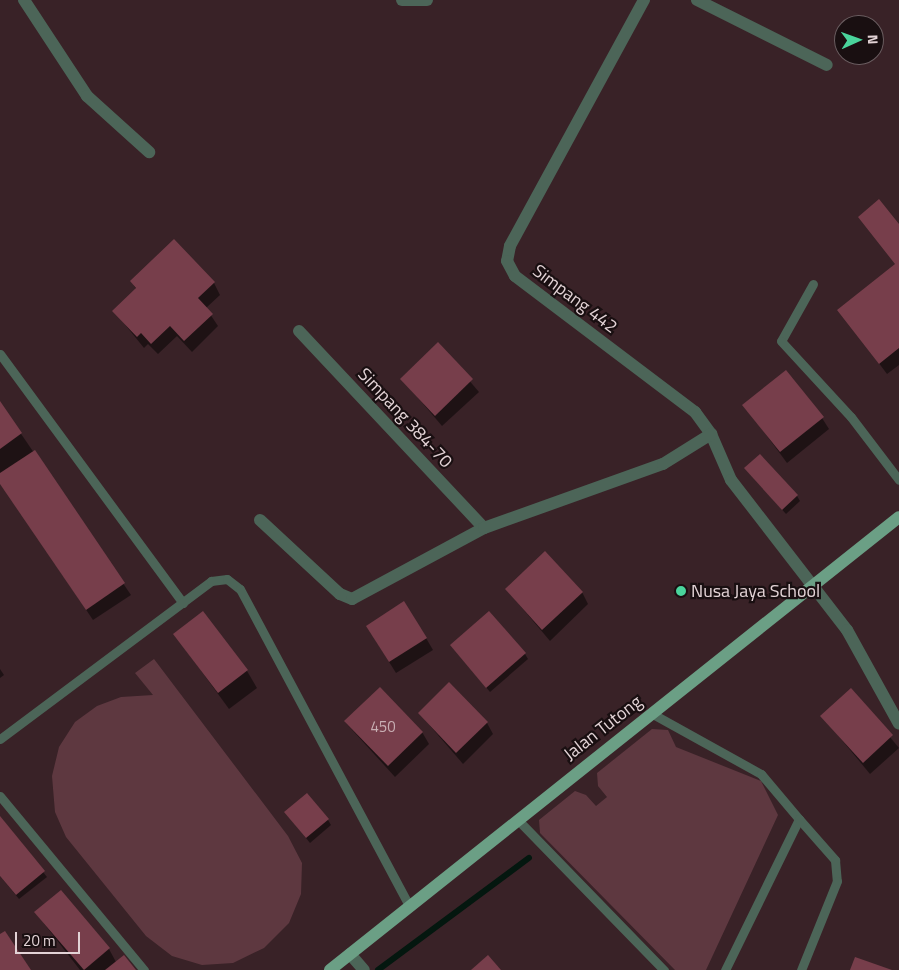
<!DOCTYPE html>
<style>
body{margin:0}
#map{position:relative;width:899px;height:970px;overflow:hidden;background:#392227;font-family:"Titillium Web",sans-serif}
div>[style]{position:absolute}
.green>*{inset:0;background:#5e3840}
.shadow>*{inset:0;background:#0007}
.stream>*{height:6px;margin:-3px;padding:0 3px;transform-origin:3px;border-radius:3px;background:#04170f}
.building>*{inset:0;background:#773e4b}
.service>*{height:9px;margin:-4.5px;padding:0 4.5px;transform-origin:4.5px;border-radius:4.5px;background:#4c6558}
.minor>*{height:12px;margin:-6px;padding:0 6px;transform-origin:6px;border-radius:6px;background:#4c6558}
.primary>*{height:12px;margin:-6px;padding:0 6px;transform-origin:6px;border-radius:6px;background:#6b9f85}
.dots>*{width:14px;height:14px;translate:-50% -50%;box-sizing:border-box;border:2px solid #190f11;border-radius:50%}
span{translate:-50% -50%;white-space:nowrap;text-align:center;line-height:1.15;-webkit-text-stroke:4.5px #190f11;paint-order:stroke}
.number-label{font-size:15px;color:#c8aeb3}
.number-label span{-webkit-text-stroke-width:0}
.street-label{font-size:18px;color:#e3d3d6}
.poi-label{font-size:18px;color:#e3d3d6}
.left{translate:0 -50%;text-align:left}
.north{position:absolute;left:834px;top:15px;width:50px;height:50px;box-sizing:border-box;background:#190f11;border:1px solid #6a5d60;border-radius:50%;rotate:88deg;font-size:14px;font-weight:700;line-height:20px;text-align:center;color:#e3d3d6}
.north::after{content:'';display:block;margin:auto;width:18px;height:22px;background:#4ad49c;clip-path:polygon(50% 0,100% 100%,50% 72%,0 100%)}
.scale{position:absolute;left:15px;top:932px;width:65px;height:22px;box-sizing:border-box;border:2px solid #e3d3d6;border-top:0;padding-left:6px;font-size:15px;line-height:18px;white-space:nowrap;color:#e3d3d6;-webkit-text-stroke:4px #190f11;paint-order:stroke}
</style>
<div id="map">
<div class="green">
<div style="clip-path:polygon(154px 659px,288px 836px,302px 863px,301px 894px,289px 923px,264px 948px,233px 963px,202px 965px,172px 956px,146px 936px,66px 837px,55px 812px,52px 776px,59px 747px,75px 722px,97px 706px,121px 697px,153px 695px,135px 673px)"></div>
<div style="clip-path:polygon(652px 729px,668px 730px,676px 747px,761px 781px,778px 815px,706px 970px,675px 970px,540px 833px,539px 820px,575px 791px,586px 795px,596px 806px,607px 797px,598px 786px,597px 773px)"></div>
</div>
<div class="shadow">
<div style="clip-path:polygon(899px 226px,899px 365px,887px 374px,839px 310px,896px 265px)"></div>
<div style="clip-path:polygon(131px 281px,214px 283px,220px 295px,206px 308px,218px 326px,192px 352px,177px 336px,158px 354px,148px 344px,144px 348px,114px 311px,136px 289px)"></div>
<div style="clip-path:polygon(438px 344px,479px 392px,442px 426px,402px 379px)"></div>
<div style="clip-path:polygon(0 403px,131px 595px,93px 620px,0 482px)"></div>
<div style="clip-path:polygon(744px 405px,822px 418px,829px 429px,787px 463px)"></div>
<div style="clip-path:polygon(745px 468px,797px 496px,800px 501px,786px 514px)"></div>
<div style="clip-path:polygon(507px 590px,582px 592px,588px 604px,550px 641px)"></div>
<div style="clip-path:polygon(175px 635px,247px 671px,257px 688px,229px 709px)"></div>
<div style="clip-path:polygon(374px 638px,426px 638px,433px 650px,396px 673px)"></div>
<div style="clip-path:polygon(452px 646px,525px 654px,528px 659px,490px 692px)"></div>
<div style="clip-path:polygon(0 669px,4px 675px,0 678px)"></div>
<div style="clip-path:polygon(851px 690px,899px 748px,870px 774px,822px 716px)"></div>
<div style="clip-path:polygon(419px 713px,487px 723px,493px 734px,463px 764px)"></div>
<div style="clip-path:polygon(345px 722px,422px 732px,429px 744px,395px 777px)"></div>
<div style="clip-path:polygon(286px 813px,328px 820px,331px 825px,310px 843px)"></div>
<div style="clip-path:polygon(0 818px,47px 877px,19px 899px,0 876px)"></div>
<div style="clip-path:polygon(35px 912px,109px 949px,116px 962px,135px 970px,80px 970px)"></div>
</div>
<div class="stream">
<div style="left:378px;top:970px;width:188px;rotate:-36.6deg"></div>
</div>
<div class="building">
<div style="clip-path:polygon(879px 199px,899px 224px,899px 348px,879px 364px,837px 310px,895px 264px,858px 217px)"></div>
<div style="clip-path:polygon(174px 239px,215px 282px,198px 298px,213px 314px,184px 341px,170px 326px,151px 344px,141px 333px,137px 337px,112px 311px,136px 288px,130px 281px)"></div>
<div style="clip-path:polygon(438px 342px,473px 379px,435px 416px,400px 379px)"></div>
<div style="clip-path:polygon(786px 370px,824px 417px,780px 452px,742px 405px)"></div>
<div style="clip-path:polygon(0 401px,22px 433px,0 449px)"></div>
<div style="clip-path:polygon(35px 450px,125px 583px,86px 610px,0 484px,0 473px)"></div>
<div style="clip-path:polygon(760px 454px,798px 495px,782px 510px,744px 468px)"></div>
<div style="clip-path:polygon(545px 551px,583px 592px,542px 630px,505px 589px)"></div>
<div style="clip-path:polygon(404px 601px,427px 638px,389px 662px,366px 626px)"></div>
<div style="clip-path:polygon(203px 611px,248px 670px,218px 693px,173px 634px)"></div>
<div style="clip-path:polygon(489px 611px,526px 653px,486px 688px,450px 645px)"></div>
<div style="clip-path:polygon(449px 682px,488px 722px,456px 753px,418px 713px)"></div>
<div style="clip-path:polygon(380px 687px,423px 732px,388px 766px,344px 721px)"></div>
<div style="clip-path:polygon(851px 688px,893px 735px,863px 763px,820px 716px)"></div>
<div style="clip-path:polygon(307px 793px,329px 819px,306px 838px,284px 812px)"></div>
<div style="clip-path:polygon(0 816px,45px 871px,16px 895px,0 876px)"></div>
<div style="clip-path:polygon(61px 890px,110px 948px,84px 970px,34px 912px)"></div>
<div style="clip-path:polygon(5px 931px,31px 970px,0 970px,0 934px)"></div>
<div style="clip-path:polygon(124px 955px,136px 970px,105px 970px)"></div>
<div style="clip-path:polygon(488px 955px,501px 970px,471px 970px)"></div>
<div style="clip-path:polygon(855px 957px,892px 970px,850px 970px)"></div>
</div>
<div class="service">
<div style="left:813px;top:284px;width:65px;rotate:119.3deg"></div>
<div style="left:781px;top:341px;width:103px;rotate:47.4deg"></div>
<div style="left:851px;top:417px;width:79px;rotate:52.7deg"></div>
<div style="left:0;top:354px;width:309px;rotate:53.7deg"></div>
<div style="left:651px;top:713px;width:126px;rotate:29deg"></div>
<div style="left:761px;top:774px;width:59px;rotate:49.8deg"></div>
<div style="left:799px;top:819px;width:168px;rotate:116.1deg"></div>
<div style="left:0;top:739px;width:264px;rotate:-36.8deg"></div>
<div style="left:211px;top:581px;width:16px;rotate:-7deg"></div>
<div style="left:227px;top:579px;width:16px;rotate:38deg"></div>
<div style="left:240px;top:589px;width:359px;rotate:61.9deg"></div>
<div style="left:0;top:796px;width:226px;rotate:50.4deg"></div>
<div style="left:517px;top:819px;width:211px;rotate:45.8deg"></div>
<div style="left:799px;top:819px;width:55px;rotate:48.7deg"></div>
<div style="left:835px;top:860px;width:21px;rotate:85deg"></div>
<div style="left:837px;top:881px;width:96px;rotate:112deg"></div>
</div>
<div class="minor">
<div style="left:24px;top:0;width:115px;rotate:56.7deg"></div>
<div style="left:87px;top:96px;width:84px;rotate:42.1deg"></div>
<div style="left:402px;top:0;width:25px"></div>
<div style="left:644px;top:0;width:280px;rotate:118.6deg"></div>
<div style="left:510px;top:246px;width:15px;rotate:101deg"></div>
<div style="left:507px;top:261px;width:17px;rotate:62deg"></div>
<div style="left:515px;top:276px;width:226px;rotate:37.1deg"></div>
<div style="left:695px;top:412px;width:27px;rotate:54deg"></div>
<div style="left:711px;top:434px;width:50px;rotate:66.5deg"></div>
<div style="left:731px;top:480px;width:190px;rotate:52.3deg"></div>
<div style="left:847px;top:630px;width:107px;rotate:61deg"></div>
<div style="left:697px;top:0;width:145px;rotate:26.6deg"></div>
<div style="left:299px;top:331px;width:270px;rotate:46.8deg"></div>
<div style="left:260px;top:520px;width:109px;rotate:42.8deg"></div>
<div style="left:340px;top:594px;width:13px;rotate:23deg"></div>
<div style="left:352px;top:599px;width:150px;rotate:-28.3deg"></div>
<div style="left:484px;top:528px;width:190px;rotate:-19.7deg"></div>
<div style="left:663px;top:464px;width:57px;rotate:-32deg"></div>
<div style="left:350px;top:954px;width:21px;rotate:49deg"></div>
</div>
<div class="primary">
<div style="left:330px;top:970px;width:727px;rotate:-38.52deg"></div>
</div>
<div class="dots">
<div style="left:681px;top:591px;background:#4ad49c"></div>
</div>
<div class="number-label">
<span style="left:383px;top:727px">450</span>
</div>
<div class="street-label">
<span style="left:575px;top:299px;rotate:37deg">Simpang 442</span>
<span style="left:405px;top:418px;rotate:47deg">Simpang 384-70</span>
<span style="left:603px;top:728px;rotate:-38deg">Jalan Tutong</span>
</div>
<div class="poi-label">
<span class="left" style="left:691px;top:591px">Nusa Jaya School</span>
</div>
<div class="north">N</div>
<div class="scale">20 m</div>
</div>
